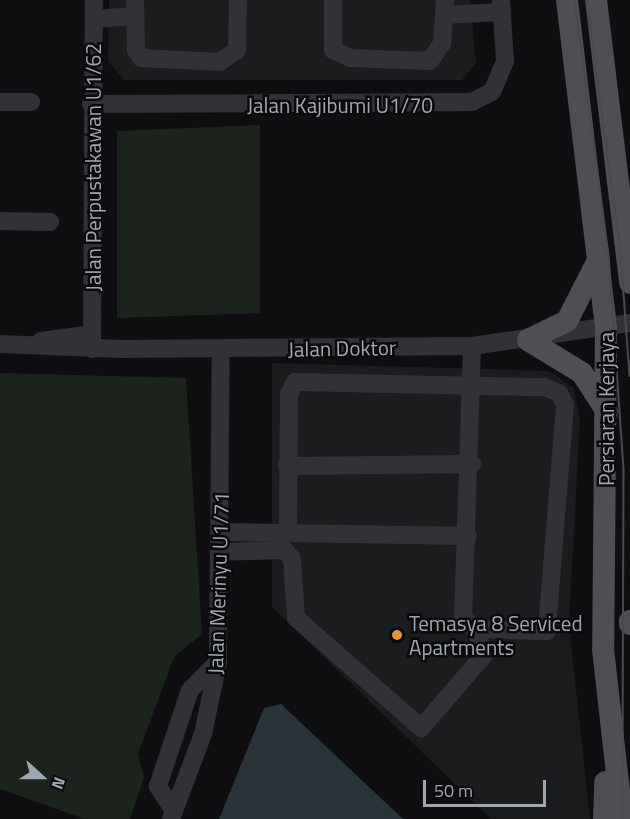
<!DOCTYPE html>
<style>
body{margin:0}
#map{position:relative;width:630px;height:819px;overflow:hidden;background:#0f0f11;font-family:"Titillium Web",sans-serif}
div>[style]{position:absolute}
.built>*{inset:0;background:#1b1c1d}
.green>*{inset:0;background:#1c231c}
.water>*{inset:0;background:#293338}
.minor>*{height:18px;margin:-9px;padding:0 9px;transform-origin:9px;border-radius:9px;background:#303235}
.major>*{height:22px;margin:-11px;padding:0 11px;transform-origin:11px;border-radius:11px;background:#4d4f54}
.tram>*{height:1.5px;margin:-0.75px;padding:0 0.75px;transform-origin:0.75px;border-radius:0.75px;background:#474a4e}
.dots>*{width:16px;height:16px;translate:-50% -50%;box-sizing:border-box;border:3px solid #0a0a0b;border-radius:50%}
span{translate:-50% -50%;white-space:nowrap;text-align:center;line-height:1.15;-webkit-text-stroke:5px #0a0a0b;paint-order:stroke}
.street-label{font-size:21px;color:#a1a7b1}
.poi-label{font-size:21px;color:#a1a7b1}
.left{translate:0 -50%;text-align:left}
.north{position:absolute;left:12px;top:747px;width:60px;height:60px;-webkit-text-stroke:4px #0a0a0b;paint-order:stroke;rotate:111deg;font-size:16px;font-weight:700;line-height:24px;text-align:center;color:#a1a7b1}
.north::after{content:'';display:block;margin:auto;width:21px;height:27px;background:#a1a7b1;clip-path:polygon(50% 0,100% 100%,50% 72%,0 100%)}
.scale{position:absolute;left:423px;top:780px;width:123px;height:27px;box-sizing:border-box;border:3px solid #a1a7b1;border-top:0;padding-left:8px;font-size:18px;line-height:21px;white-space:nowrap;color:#a1a7b1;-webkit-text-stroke:4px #0a0a0b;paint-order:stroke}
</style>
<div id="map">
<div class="built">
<div style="clip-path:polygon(109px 0,470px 0,476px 63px,462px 80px,124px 80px,108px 61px)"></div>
<div style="clip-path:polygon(272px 363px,549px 371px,574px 388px,580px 420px,569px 624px,590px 819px,491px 819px,272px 607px)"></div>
</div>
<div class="green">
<div style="clip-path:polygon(260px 125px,260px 313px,117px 318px,117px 131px)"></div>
<div style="clip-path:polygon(0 373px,186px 378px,202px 634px,174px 657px,138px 754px,144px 778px,130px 819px,85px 819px,0 789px)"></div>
</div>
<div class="water">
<div style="clip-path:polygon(281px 704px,403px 819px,219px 819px,264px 708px)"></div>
</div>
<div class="minor">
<div style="left:135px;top:0;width:50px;rotate:88.9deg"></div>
<div style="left:136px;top:50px;width:9px;rotate:58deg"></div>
<div style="left:141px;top:58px;width:79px;rotate:2.9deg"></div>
<div style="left:220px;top:62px;width:21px;rotate:-35deg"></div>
<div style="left:237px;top:50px;width:50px;rotate:-88.9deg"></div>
<div style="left:333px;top:0;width:50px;rotate:90deg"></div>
<div style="left:333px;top:50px;width:19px;rotate:25deg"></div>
<div style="left:350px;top:58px;width:80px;rotate:2.1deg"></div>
<div style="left:430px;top:61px;width:22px;rotate:-56deg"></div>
<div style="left:442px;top:43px;width:43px;rotate:-86deg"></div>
<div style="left:444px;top:15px;width:58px;rotate:-3deg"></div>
<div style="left:94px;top:19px;width:40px;rotate:-4.3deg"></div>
<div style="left:0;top:102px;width:31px"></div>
<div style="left:91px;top:104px;width:381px;rotate:-0.3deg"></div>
<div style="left:472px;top:102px;width:22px;rotate:-27deg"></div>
<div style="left:492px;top:92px;width:34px;rotate:-67deg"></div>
<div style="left:505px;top:61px;width:61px;rotate:-93.8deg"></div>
<div style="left:0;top:221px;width:50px;rotate:1.1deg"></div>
<div style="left:41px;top:341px;width:51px;rotate:-7.8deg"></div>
<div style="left:0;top:344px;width:122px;rotate:2.3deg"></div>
<div style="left:122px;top:349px;width:350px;rotate:-0.5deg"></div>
<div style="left:472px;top:346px;width:160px;rotate:-8.3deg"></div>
<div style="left:92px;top:349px;width:349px;rotate:-89.7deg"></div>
<div style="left:287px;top:466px;width:185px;rotate:-0.6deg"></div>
<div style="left:220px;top:532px;width:248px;rotate:0.9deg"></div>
<div style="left:288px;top:533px;width:139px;rotate:-89.6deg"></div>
<div style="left:289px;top:394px;width:13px;rotate:-63deg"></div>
<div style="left:295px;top:382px;width:249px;rotate:1.2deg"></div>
<div style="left:544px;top:387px;width:16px;rotate:22deg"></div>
<div style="left:559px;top:393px;width:13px;rotate:63deg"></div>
<div style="left:565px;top:405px;width:227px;rotate:94.6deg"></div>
<div style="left:547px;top:631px;width:72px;rotate:-178.4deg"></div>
<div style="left:220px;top:552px;width:65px;rotate:-1.8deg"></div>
<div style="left:285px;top:550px;width:11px;rotate:52deg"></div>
<div style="left:292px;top:559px;width:59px;rotate:86.1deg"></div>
<div style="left:296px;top:618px;width:167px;rotate:41.3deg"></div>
<div style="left:421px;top:728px;width:96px;rotate:-49.2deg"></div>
<div style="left:484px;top:655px;width:28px;rotate:-109deg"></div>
<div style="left:475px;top:629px;width:16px;rotate:-137deg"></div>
<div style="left:463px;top:618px;width:272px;rotate:-88.1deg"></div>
<div style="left:174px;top:811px;width:30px;rotate:-123deg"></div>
<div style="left:158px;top:786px;width:101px;rotate:-71.6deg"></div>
<div style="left:190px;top:690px;width:40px;rotate:-45deg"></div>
<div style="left:171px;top:819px;width:91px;rotate:-69.4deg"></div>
<div style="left:203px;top:734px;width:74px;rotate:-78.2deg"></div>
<div style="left:218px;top:662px;width:313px;rotate:-89.5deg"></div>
</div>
<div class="major">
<div style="left:567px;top:0;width:329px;rotate:83.2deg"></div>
<div style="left:606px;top:327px;width:322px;rotate:90.5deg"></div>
<div style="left:603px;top:649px;width:171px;rotate:83.6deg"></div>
<div style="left:596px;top:0;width:285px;rotate:83.1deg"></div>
<div style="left:528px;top:340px;width:43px;rotate:-26deg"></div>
<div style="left:567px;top:321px;width:66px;rotate:-63deg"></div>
<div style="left:528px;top:340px;width:63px;rotate:31.4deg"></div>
<div style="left:582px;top:373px;width:46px;rotate:57.3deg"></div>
<div style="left:630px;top:621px;width:3px;rotate:90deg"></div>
<div style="left:604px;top:819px;width:37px;rotate:-88deg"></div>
</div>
<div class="tram">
<div style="left:575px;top:0;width:257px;rotate:82.4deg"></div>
<div style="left:609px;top:255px;width:217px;rotate:86deg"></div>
<div style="left:624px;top:471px;width:348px;rotate:90.2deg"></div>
<div style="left:587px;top:0;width:255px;rotate:82.3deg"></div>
<div style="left:621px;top:253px;width:123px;rotate:85.8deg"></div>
</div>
<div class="dots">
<div style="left:397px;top:635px;background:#eb962d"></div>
</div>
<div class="street-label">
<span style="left:340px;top:105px">Jalan Kajibumi U1/70</span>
<span style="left:93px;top:167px;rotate:-90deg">Jalan Perpustakawan U1/62</span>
<span style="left:342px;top:348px;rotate:-1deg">Jalan Doktor</span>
<span style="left:606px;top:409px;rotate:-90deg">Persiaran Kerjaya</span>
<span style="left:218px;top:583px;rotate:-88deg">Jalan Merinyu U1/71</span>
</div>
<div class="poi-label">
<span class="left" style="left:409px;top:635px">Temasya 8 Serviced<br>Apartments</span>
</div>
<div class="north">N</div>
<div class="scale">50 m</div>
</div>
